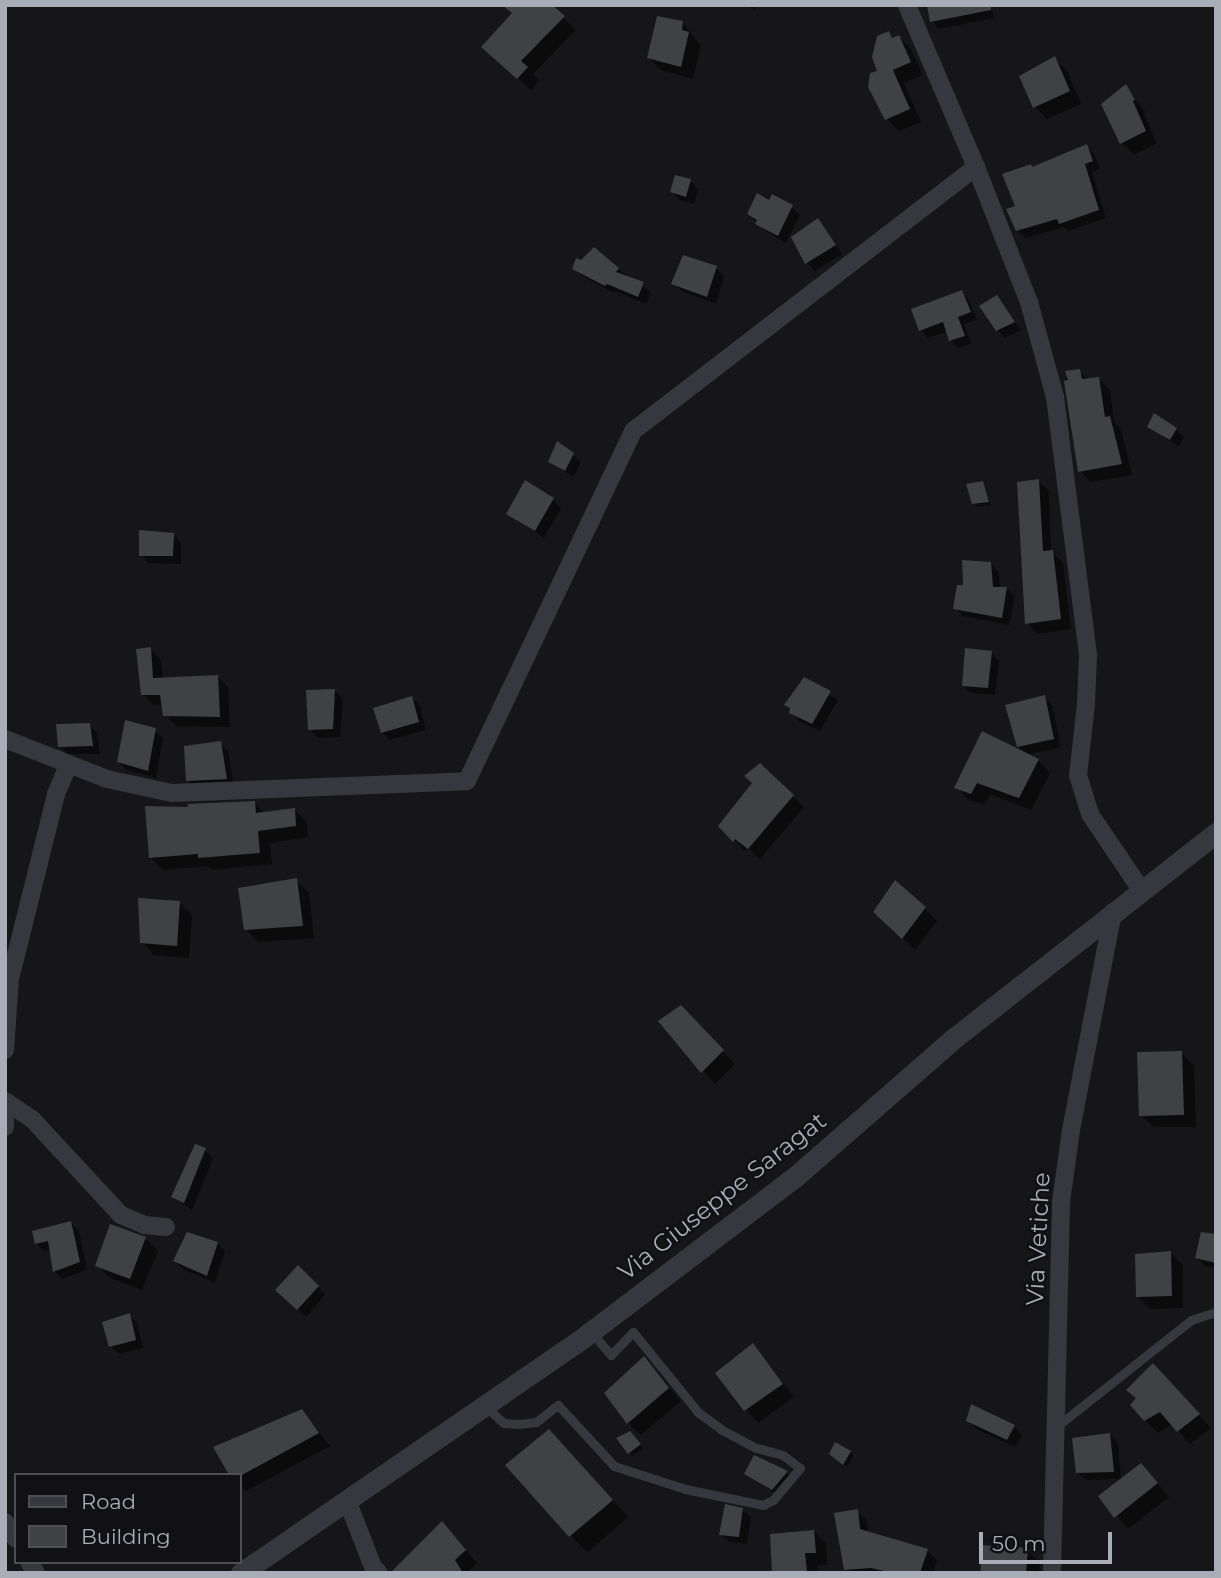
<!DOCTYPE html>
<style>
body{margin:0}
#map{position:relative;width:1221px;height:1578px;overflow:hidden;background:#161618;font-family:Montserrat,sans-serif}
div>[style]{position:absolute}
.shadow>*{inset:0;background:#0007}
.building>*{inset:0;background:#404145}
.service>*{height:9px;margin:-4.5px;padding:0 4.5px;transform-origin:4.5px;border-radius:4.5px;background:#37383d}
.minor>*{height:18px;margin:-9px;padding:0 9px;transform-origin:9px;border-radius:9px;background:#37383d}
.tertiary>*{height:21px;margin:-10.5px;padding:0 10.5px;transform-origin:10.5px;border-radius:10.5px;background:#37383d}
span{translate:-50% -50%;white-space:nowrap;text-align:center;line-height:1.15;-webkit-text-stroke:5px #111113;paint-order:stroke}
.street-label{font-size:24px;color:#a8adb8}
.frame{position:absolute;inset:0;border:7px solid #a8adb8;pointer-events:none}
.legend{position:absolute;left:14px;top:1473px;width:228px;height:91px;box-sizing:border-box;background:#111113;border:2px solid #4d4f55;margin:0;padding:9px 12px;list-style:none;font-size:21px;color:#a8adb8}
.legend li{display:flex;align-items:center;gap:14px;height:35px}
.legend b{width:35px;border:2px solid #4d4f55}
.scale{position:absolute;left:979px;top:1532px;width:133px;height:32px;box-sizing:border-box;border:4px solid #a8adb8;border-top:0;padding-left:9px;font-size:21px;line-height:24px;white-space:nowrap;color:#a8adb8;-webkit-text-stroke:5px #111113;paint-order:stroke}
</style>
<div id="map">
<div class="shadow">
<div style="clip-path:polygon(549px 5px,576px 30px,533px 74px,539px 81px,531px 90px,496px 59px)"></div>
<div style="clip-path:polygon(744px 5px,757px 5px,755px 10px)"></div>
<div style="clip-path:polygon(991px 5px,994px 18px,939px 29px,932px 21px)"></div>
<div style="clip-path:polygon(682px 22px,701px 46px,693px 79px,661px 70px,649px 58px)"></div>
<div style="clip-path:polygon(888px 33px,894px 39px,899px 37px,911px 49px,923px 75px,904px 83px,921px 122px,899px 131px,887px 119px,879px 72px)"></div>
<div style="clip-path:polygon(1055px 59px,1067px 71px,1081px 104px,1047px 119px,1035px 107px)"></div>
<div style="clip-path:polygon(1126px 87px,1146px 113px,1144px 114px,1157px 143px,1134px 155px,1122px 143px)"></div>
<div style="clip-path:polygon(1086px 146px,1094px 154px,1100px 169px,1092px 172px,1106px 218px,1068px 231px,1064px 227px,1025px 238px,1017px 230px,1017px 206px,1033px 168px)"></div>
<div style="clip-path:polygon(690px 181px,698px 189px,694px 204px,680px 200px,672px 192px)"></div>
<div style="clip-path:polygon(770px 202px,792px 207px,800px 215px,786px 243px,765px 231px,749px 214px)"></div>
<div style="clip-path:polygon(818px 220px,842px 254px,815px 271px,807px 263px)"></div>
<div style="clip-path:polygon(574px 268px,618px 269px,651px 292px,646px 304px,615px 291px,614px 293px,582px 276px)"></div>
<div style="clip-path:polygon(716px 268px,724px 276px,716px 304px,682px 291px,673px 283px)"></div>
<div style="clip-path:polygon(962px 292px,969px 300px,977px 320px,964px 324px,971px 343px,958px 348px,951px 340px,948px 331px,928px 338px,921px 330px,913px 310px)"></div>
<div style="clip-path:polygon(997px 297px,1021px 330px,1005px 338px,997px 329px)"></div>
<div style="clip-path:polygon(1079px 371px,1089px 380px,1099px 379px,1110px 390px,1114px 422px,1121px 429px,1132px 475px,1091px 482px,1080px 471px)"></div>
<div style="clip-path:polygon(1149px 426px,1176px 429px,1184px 437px,1178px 447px)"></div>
<div style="clip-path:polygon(572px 454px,581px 462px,573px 477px,550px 462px)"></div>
<div style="clip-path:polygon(1039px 481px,1049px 491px,1051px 551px,1063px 562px,1071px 629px,1037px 634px,1027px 623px)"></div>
<div style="clip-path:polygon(983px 483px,991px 505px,977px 507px,974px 503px)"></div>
<div style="clip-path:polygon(553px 500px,561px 508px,544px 538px,508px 514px)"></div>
<div style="clip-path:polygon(173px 535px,181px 543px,181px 564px,149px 563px,141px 555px)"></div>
<div style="clip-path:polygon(991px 564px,999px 572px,1000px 589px,1007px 589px,1015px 597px,1009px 625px,963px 616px,955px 608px,965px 587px)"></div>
<div style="clip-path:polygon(151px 649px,161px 660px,163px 679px,217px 676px,228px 687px,230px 727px,176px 726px,165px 715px,163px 705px,153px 705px,143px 694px)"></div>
<div style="clip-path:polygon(991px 653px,999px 661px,995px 695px,971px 693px,963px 685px)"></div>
<div style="clip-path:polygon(805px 679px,838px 700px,820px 731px,799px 721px,791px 712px)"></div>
<div style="clip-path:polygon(335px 691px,343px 699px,340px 737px,318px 738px,310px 730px)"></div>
<div style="clip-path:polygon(1044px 697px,1052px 705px,1061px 747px,1026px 755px,1038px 760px,1050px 773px,1031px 810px,990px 794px,984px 805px,969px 800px,957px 787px,1026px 754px,1018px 746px)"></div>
<div style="clip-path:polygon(412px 698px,420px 706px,426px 730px,390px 740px,382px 732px)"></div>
<div style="clip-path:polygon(89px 725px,97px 733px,100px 754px,68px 754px,60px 746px)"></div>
<div style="clip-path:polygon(155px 730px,163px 738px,156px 778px,127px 770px,119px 762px)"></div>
<div style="clip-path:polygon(220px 743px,228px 751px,234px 787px,196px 788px,188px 780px)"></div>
<div style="clip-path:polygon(760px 765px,804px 807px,760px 859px,747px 848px,745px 851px,720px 826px,754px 784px)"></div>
<div style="clip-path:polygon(255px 803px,265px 814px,295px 810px,307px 822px,308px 837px,270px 843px,272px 864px,212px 870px,208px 866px,163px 870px,151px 858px,189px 809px)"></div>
<div style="clip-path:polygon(296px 880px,309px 893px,314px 938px,258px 942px,246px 929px)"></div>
<div style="clip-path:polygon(180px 903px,192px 915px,189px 958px,154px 955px,142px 942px)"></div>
<div style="clip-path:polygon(925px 909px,937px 921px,915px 950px,876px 912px)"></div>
<div style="clip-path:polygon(680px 1008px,735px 1064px,715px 1084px,661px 1021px)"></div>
<div style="clip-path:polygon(1182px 1053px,1194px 1066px,1196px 1127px,1153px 1127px,1141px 1115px)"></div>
<div style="clip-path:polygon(205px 1150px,213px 1158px,192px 1210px,173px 1197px)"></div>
<div style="clip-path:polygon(71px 1223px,79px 1231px,87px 1270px,62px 1279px,54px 1271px,51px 1250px,44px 1251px,36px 1243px)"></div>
<div style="clip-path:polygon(1216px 1236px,1216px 1268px,1205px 1266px,1196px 1257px)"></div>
<div style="clip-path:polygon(145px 1238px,158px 1251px,142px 1290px,110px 1278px,97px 1265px)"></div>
<div style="clip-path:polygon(217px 1243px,225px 1251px,215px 1283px,183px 1269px,175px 1261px)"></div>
<div style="clip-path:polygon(1170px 1252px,1183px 1265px,1183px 1308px,1150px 1309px,1138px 1296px)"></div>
<div style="clip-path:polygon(298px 1267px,325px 1295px,306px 1317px,278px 1290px)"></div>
<div style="clip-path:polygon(129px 1315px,137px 1323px,143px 1348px,119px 1354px,111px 1346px)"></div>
<div style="clip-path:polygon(753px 1345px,794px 1397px,758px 1423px,717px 1373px)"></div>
<div style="clip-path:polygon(644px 1359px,681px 1401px,641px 1435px,628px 1423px)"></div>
<div style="clip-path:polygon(1165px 1378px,1211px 1428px,1190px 1444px,1172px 1424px,1158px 1433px,1145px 1420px)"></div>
<div style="clip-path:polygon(302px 1411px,330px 1446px,246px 1491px,240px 1485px,240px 1475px)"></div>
<div style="clip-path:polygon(968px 1420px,1014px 1427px,1022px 1435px,1015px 1447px,976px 1429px)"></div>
<div style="clip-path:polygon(630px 1433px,643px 1448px,633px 1456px,619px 1439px)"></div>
<div style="clip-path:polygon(1110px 1434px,1118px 1443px,1121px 1479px,1085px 1480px,1077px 1472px)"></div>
<div style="clip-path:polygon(566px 1448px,628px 1517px,587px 1553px,508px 1465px)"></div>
<div style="clip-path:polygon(850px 1452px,854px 1456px,847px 1467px,834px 1457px)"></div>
<div style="clip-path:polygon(755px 1457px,787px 1473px,795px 1480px,781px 1497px,746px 1474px)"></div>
<div style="clip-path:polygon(1153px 1478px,1169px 1497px,1128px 1529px,1101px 1497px)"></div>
<div style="clip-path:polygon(743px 1510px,751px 1518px,747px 1544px,729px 1542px,721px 1534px)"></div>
<div style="clip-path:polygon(857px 1511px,867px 1521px,869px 1533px,927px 1550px,937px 1560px,933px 1573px,850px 1573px,846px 1569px)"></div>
<div style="clip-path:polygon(442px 1523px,477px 1563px,467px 1573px,396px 1573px,393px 1570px)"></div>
<div style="clip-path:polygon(814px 1532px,826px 1544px,827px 1565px,817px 1565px,818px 1573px,774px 1573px)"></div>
<div style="clip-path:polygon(1027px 1550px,1040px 1563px,1039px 1573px,983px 1573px)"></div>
</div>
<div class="building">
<div style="clip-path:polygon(502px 5px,552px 5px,565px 16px,521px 61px,528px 67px,517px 79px,481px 47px,512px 13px)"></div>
<div style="clip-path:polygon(927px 5px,991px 5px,991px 10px,930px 22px)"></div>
<div style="clip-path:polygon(657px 16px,683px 21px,682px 30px,689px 32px,681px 67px,647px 58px)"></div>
<div style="clip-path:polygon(889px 31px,892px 38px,899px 35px,911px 62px,893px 70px,910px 109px,885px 120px,868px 87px,870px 73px,877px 71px,872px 57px,877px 36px)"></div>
<div style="clip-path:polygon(1055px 56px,1070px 91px,1033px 108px,1019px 76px)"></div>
<div style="clip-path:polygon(1126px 84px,1135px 100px,1133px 101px,1146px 131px,1120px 144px,1101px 104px)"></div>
<div style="clip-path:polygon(1087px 144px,1093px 161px,1085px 164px,1099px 210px,1059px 224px,1057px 219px,1016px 231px,1006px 209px,1015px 206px,1002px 174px,1031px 164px,1032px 167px)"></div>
<div style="clip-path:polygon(675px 175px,691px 179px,686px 197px,670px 192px)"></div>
<div style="clip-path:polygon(757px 193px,769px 200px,772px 194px,793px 205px,778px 236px,755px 224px,757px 220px,747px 214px)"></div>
<div style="clip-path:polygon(818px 218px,836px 245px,805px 264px,791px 237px)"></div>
<div style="clip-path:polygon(594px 247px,619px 268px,616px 272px,644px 282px,638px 297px,607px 284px,605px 286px,572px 269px,576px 258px,581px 260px)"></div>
<div style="clip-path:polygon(683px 255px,717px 266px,707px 297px,671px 284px)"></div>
<div style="clip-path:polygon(962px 290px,971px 312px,958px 317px,965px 336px,949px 341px,943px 322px,919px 331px,911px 309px)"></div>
<div style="clip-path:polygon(997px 295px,1015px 322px,996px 331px,979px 306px)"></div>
<div style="clip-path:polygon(1080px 369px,1082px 379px,1099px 377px,1105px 417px,1110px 416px,1122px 464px,1078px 472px,1064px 381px,1068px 380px,1065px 371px)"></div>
<div style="clip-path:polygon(1154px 413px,1177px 428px,1170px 440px,1147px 427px)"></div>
<div style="clip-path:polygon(557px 441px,574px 453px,565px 471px,548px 462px)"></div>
<div style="clip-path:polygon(1039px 479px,1043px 551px,1053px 550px,1061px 619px,1025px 624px,1017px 482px)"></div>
<div style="clip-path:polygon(525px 480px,554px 498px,535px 531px,506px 514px)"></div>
<div style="clip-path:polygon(983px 481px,989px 502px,972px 504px,966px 484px)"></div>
<div style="clip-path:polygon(139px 530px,174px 533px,173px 556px,139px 556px)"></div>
<div style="clip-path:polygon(962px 560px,991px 562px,993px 587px,1007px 587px,1002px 618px,953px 609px,957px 585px,963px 585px)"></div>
<div style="clip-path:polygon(151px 647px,153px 678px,218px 675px,220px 717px,163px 716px,160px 695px,141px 695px,136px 649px)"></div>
<div style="clip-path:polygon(965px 648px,992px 651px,988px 688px,962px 686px)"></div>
<div style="clip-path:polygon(804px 677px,831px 691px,812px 724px,789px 713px,790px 708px,784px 705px)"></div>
<div style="clip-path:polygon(335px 689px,333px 729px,308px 730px,306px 690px)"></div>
<div style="clip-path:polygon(1045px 695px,1054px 739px,1017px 747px,1005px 705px)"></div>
<div style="clip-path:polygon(412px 696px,419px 722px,381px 733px,373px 708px)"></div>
<div style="clip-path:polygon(125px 720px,156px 728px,148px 771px,117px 762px)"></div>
<div style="clip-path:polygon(90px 723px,93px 746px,58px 747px,56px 724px)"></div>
<div style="clip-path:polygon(982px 731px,1039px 759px,1019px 798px,977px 783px,971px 794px,954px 788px)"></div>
<div style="clip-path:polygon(221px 741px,227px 779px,186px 781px,184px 746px)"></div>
<div style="clip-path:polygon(760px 763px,794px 795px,748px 849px,735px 839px,733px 842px,718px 826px,752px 783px,744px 776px)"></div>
<div style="clip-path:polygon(255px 801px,256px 813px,295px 808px,296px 826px,258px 831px,260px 853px,198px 858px,198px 854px,149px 858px,145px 806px,188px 807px,187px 804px)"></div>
<div style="clip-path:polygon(297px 878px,303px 926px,244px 930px,238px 888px)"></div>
<div style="clip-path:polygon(895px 880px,926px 907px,902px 939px,873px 912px)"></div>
<div style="clip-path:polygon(138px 898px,180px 901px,177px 946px,140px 943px)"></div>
<div style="clip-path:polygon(681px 1005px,724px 1050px,701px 1073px,658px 1021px)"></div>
<div style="clip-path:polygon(1182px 1051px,1184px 1115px,1139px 1116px,1137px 1052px)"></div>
<div style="clip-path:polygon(195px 1144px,206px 1148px,184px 1203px,171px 1197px)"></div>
<div style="clip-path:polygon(71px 1221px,80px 1262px,53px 1272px,48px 1241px,35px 1244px,32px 1231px)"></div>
<div style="clip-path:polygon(110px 1224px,146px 1237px,130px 1279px,95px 1266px)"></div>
<div style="clip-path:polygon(187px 1232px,218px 1242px,207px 1276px,173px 1261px)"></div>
<div style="clip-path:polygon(1201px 1232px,1216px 1234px,1216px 1263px,1195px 1258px)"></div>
<div style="clip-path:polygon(1171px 1251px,1172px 1296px,1136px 1297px,1135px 1254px)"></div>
<div style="clip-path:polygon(298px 1265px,319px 1286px,297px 1310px,275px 1290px)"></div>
<div style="clip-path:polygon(130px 1313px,136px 1340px,109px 1347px,102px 1322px)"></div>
<div style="clip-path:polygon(753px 1343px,783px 1384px,744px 1411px,715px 1373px)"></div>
<div style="clip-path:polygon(644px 1356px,669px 1388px,627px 1424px,604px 1393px)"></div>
<div style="clip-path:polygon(1153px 1363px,1200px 1414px,1177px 1432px,1160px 1412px,1144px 1421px,1130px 1405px,1136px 1398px,1126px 1390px)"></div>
<div style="clip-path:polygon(971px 1404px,1015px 1425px,1007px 1440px,966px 1421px)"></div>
<div style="clip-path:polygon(302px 1409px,319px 1433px,242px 1475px,229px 1475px,213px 1447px)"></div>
<div style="clip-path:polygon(549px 1429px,613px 1500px,569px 1537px,505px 1465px)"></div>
<div style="clip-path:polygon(630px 1431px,641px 1444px,628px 1454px,616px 1438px)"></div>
<div style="clip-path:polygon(1110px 1433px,1114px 1472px,1076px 1473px,1072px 1438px)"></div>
<div style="clip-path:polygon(835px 1442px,851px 1451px,843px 1465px,829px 1454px)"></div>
<div style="clip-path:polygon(754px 1455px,788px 1471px,772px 1490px,744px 1474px)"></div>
<div style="clip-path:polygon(1141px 1463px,1158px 1483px,1114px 1518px,1098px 1496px)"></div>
<div style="clip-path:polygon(725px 1504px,743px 1508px,739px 1537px,719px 1535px)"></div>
<div style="clip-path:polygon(858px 1509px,860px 1529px,928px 1549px,920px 1573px,893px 1573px,871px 1568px,844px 1570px,834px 1513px)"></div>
<div style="clip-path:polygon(442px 1521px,466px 1550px,455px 1560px,463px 1573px,390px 1573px)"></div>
<div style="clip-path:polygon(814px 1530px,816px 1553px,805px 1553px,807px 1572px,772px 1573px,770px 1534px)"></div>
<div style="clip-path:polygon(980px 1545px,1028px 1548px,1026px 1573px,981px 1573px)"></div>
</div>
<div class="service">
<div style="left:486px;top:1407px;width:24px;rotate:42deg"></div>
<div style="left:504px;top:1423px;width:15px;rotate:4deg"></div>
<div style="left:519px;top:1424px;width:17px;rotate:-7deg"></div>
<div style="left:536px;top:1422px;width:28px;rotate:-38deg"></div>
<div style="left:558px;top:1405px;width:83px;rotate:47.4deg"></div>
<div style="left:614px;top:1466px;width:75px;rotate:17.9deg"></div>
<div style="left:685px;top:1489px;width:80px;rotate:11.6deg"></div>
<div style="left:763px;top:1505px;width:11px;rotate:-27deg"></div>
<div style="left:773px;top:1500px;width:42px;rotate:-49.8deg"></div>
<div style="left:800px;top:1468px;width:21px;rotate:-143deg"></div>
<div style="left:783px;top:1455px;width:28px;rotate:-165deg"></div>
<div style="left:756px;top:1448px;width:40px;rotate:-152deg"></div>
<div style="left:721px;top:1429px;width:29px;rotate:-144deg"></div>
<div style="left:698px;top:1412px;width:103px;rotate:-129.1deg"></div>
<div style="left:633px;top:1332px;width:32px;rotate:134deg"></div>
<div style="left:611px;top:1355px;width:30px;rotate:-131deg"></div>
<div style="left:1056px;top:1427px;width:172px;rotate:-38.4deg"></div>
<div style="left:1191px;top:1320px;width:26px;rotate:-18deg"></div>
</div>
<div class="minor">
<div style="left:976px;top:167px;width:145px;rotate:68.6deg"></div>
<div style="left:1029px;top:302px;width:98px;rotate:74.7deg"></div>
<div style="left:1055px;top:397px;width:261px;rotate:82.7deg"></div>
<div style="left:1088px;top:656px;width:48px;rotate:92.4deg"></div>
<div style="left:1086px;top:704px;width:71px;rotate:96.4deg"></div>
<div style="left:1078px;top:775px;width:41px;rotate:72.9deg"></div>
<div style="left:1090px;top:814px;width:93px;rotate:56deg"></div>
<div style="left:5px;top:739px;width:110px;rotate:21.4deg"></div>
<div style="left:107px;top:779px;width:66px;rotate:12.2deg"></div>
<div style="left:172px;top:793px;width:295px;rotate:-2.3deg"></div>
<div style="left:467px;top:781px;width:387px;rotate:-64.6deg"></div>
<div style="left:633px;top:431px;width:433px;rotate:-37.6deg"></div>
<div style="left:976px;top:167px;width:176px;rotate:-113.1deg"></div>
<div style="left:5px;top:1050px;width:71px;rotate:-86deg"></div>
<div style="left:10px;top:979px;width:191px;rotate:-76deg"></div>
<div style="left:56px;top:794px;width:30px;rotate:-67deg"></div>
<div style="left:5px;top:1101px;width:32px;rotate:34deg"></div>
<div style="left:32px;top:1119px;width:131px;rotate:47.2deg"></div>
<div style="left:121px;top:1215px;width:25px;rotate:23deg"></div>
<div style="left:144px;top:1225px;width:22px;rotate:5deg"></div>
<div style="left:5px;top:1120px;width:7px;rotate:90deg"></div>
<div style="left:347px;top:1500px;width:72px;rotate:68.8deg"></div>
<div style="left:373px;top:1567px;width:8px;rotate:45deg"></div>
<div style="left:5px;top:1522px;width:20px;rotate:57deg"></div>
<div style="left:29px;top:1562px;width:13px;rotate:58deg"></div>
<div style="left:1052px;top:1573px;width:371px;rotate:-88.6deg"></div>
<div style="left:1061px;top:1202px;width:73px;rotate:-82.1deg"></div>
<div style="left:1071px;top:1130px;width:222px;rotate:-79.1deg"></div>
</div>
<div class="tertiary">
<div style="left:241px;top:1573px;width:416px;rotate:-34.5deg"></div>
<div style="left:584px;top:1337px;width:266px;rotate:-37.2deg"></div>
<div style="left:796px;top:1176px;width:208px;rotate:-41.1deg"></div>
<div style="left:953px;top:1039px;width:334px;rotate:-38.1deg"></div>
</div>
<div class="street-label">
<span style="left:722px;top:1196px;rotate:-38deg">Via Giuseppe Saragat</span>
<span style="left:1038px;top:1239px;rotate:-87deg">Via Vetiche</span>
</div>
<div class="frame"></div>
<ul class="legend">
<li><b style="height:9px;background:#37383d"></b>Road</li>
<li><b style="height:19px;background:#404145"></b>Building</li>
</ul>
<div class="scale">50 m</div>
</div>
